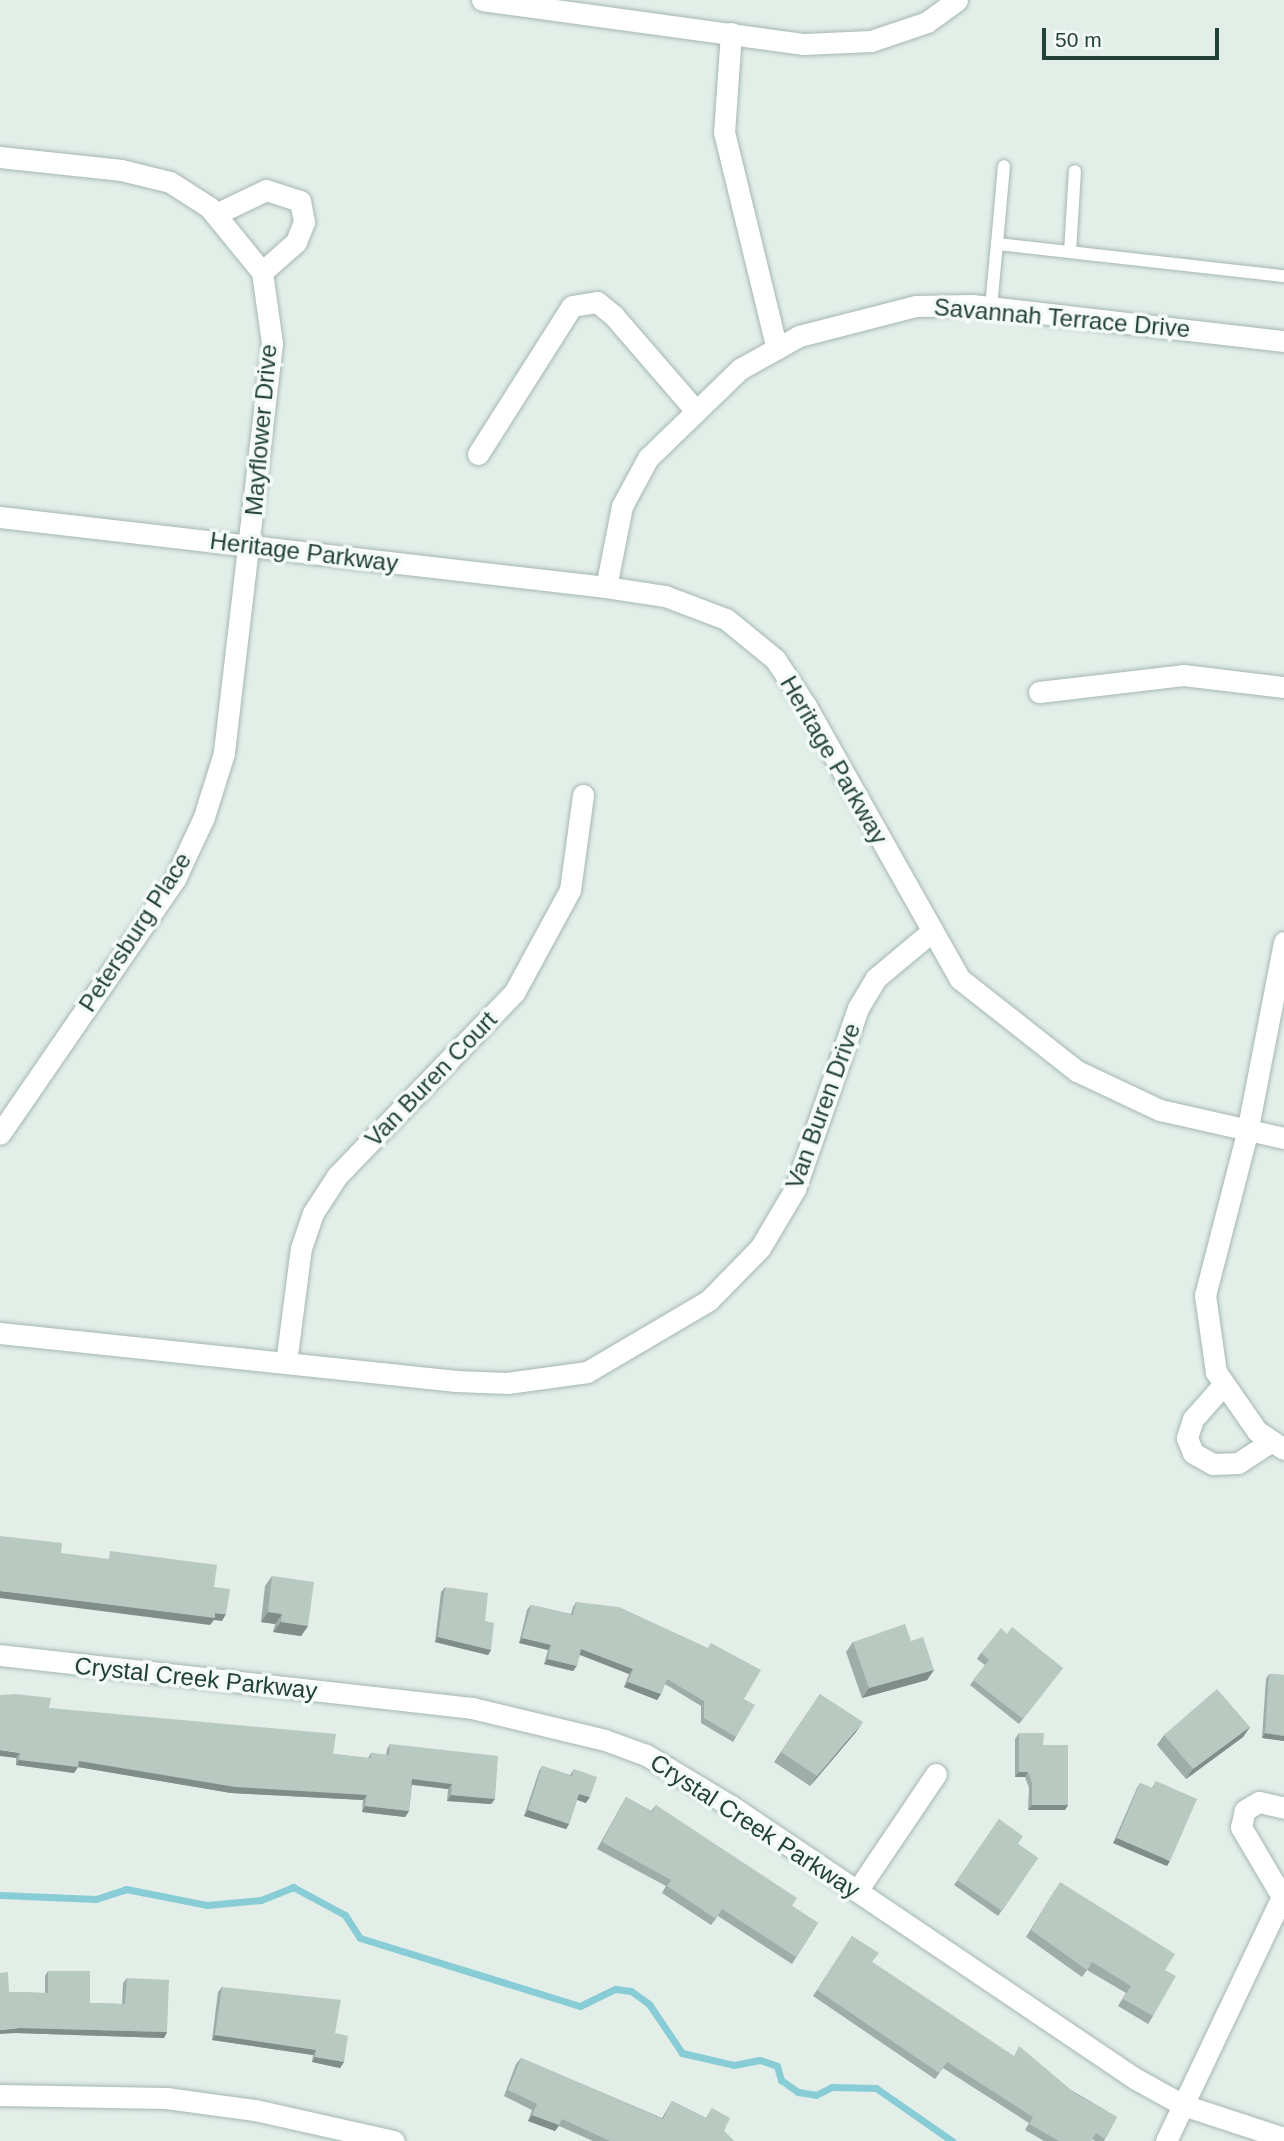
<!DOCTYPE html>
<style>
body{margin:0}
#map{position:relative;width:1284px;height:2141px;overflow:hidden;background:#e3eee9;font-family:Helvetica,sans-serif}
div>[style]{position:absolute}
.stream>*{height:7px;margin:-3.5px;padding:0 3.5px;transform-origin:3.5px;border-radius:3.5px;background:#88cdd6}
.roads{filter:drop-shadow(0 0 2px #a5b7b0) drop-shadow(0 0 2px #a5b7b0)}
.service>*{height:12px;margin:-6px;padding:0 6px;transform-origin:6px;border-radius:6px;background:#fff}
.minor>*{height:21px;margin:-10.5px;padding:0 10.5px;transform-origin:10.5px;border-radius:10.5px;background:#fff}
.wall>*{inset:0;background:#9eada7}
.shaded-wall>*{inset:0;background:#818d88}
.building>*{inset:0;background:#b8c9c2}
span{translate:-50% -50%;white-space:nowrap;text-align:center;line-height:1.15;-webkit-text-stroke:7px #f4faf7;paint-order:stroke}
.street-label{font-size:24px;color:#224137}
.scale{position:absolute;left:1042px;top:28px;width:177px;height:32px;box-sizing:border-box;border:4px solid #224137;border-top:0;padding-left:9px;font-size:21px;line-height:24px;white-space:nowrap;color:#224137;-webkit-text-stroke:5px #f4faf7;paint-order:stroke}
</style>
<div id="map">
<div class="stream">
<div style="left:0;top:1895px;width:96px;rotate:2.4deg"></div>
<div style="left:96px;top:1899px;width:32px;rotate:-18deg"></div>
<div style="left:126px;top:1889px;width:83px;rotate:11.2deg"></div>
<div style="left:207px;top:1905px;width:54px;rotate:-5.3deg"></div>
<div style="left:261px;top:1900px;width:35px;rotate:-22deg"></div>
<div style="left:293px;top:1887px;width:59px;rotate:28.3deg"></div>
<div style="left:345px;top:1915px;width:27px;rotate:57deg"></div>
<div style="left:360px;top:1938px;width:230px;rotate:17.2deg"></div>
<div style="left:580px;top:2006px;width:39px;rotate:-26deg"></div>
<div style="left:615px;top:1989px;width:16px;rotate:7deg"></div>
<div style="left:631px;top:1991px;width:22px;rotate:36deg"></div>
<div style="left:649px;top:2004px;width:59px;rotate:56deg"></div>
<div style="left:682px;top:2053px;width:53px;rotate:13deg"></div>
<div style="left:734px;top:2065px;width:26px;rotate:-11deg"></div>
<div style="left:760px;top:2060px;width:18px;rotate:19deg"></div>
<div style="left:777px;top:2066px;width:15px;rotate:74deg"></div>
<div style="left:781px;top:2080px;width:21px;rotate:35deg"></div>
<div style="left:798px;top:2092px;width:18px;rotate:9deg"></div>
<div style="left:816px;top:2095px;width:18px;rotate:-27deg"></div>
<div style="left:832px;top:2087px;width:44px;rotate:1.3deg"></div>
<div style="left:876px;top:2088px;width:93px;rotate:34.9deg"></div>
</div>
<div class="roads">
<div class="service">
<div style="left:997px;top:244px;width:78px;rotate:-84.9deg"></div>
<div style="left:1070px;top:252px;width:81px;rotate:-86.5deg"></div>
<div style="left:991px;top:307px;width:63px;rotate:-84.6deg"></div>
<div style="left:997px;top:244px;width:289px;rotate:6.4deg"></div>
</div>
<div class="minor">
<div style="left:482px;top:0;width:325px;rotate:7.8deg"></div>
<div style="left:804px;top:44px;width:67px;rotate:-2.6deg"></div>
<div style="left:871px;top:41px;width:59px;rotate:-18.7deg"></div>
<div style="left:927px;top:22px;width:37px;rotate:-36deg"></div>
<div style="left:731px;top:33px;width:99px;rotate:94deg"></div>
<div style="left:724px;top:132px;width:223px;rotate:76.3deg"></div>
<div style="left:0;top:157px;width:122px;rotate:6.1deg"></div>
<div style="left:121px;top:170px;width:50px;rotate:13.8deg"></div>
<div style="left:170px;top:182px;width:46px;rotate:32.7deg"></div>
<div style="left:209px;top:207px;width:84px;rotate:50.8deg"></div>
<div style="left:262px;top:272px;width:72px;rotate:82deg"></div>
<div style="left:272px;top:343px;width:413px;rotate:96.7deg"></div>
<div style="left:224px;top:753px;width:67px;rotate:107.4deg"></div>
<div style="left:204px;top:817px;width:68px;rotate:115.1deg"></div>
<div style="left:175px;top:879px;width:309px;rotate:124.5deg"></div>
<div style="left:216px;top:214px;width:55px;rotate:-25.6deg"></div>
<div style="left:266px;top:190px;width:36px;rotate:18deg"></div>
<div style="left:300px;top:201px;width:21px;rotate:79deg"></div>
<div style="left:304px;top:222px;width:22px;rotate:112deg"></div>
<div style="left:296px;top:242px;width:45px;rotate:138.6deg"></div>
<div style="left:478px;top:454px;width:175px;rotate:-57.6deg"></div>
<div style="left:572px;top:306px;width:25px;rotate:-9deg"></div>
<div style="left:597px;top:302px;width:22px;rotate:39deg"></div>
<div style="left:614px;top:316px;width:124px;rotate:49.2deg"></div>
<div style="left:0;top:517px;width:610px;rotate:6.59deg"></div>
<div style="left:606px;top:587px;width:60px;rotate:8.7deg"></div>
<div style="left:665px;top:596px;width:65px;rotate:20.7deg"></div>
<div style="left:726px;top:619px;width:63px;rotate:39.2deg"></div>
<div style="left:775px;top:659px;width:56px;rotate:56.6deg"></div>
<div style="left:806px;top:706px;width:313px;rotate:60.6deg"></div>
<div style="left:960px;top:979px;width:149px;rotate:38.2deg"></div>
<div style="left:1077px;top:1071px;width:92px;rotate:25.2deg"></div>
<div style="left:1160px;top:1110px;width:127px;rotate:12.7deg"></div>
<div style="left:606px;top:587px;width:83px;rotate:-78.8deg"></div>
<div style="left:622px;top:506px;width:55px;rotate:-61.6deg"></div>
<div style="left:648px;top:458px;width:128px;rotate:-44.1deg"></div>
<div style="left:740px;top:369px;width:68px;rotate:-29.2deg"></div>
<div style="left:799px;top:336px;width:121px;rotate:-14.4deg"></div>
<div style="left:916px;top:306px;width:56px;rotate:-1deg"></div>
<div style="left:972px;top:305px;width:314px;rotate:6.6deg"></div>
<div style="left:1039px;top:692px;width:145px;rotate:-6.7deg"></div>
<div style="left:1183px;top:675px;width:102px;rotate:6.8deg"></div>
<div style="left:1284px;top:942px;width:195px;rotate:101deg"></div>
<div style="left:1247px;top:1133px;width:167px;rotate:104.5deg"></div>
<div style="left:1205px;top:1295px;width:78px;rotate:81.9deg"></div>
<div style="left:1216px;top:1372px;width:72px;rotate:55.2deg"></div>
<div style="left:1257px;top:1431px;width:32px;rotate:34deg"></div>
<div style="left:0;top:1333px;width:459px;rotate:6deg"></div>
<div style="left:456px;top:1381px;width:51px;rotate:2.2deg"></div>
<div style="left:507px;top:1383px;width:81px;rotate:-7.8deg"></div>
<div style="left:587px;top:1372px;width:142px;rotate:-30.5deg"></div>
<div style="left:709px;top:1300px;width:73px;rotate:-45.6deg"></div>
<div style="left:760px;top:1248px;width:69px;rotate:-59.3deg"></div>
<div style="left:795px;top:1189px;width:192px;rotate:-70.8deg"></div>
<div style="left:858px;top:1008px;width:35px;rotate:-59deg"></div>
<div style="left:876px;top:978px;width:72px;rotate:-39.9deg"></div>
<div style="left:286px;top:1363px;width:116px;rotate:-82.6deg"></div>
<div style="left:301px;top:1248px;width:37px;rotate:-71deg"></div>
<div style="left:313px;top:1213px;width:44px;rotate:-57deg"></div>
<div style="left:337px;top:1176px;width:255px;rotate:-46deg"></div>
<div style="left:514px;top:993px;width:117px;rotate:-61.5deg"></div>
<div style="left:570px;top:890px;width:96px;rotate:-82.2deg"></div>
<div style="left:1224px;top:1384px;width:47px;rotate:131.5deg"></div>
<div style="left:1193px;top:1419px;width:20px;rotate:108deg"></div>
<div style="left:1187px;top:1438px;width:16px;rotate:68deg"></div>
<div style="left:1193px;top:1453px;width:23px;rotate:29deg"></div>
<div style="left:1213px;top:1464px;width:25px;rotate:-2deg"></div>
<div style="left:1238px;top:1463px;width:40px;rotate:-32.9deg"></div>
<div style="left:0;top:1655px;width:475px;rotate:6.4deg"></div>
<div style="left:472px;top:1708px;width:137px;rotate:13.5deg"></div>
<div style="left:605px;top:1740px;width:44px;rotate:20.1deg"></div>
<div style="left:646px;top:1755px;width:99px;rotate:31deg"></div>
<div style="left:731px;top:1806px;width:488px;rotate:34deg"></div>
<div style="left:1136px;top:2079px;width:54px;rotate:29deg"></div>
<div style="left:1183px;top:2105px;width:106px;rotate:18.1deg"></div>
<div style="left:857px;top:1891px;width:141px;rotate:-56deg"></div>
<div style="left:1281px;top:1895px;width:79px;rotate:-120.5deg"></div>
<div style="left:1241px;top:1827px;width:17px;rotate:-77deg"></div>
<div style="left:1245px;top:1810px;width:16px;rotate:-30deg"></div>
<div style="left:1259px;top:1802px;width:26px;rotate:13deg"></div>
<div style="left:0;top:2095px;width:166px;rotate:1deg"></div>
<div style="left:166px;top:2098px;width:90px;rotate:7.7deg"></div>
<div style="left:255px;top:2110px;width:142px;rotate:12.6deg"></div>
<div style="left:1166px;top:2141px;width:276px;rotate:-64.6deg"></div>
</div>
</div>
<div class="wall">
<div style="clip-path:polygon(272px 1576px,308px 1626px,301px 1636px,273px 1632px,275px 1624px,261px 1622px,265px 1586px)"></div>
<div style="clip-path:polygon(445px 1587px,485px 1621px,491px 1650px,488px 1655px,435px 1642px,441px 1592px)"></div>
<div style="clip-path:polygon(576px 1602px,744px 1699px,736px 1737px,733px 1742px,701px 1723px,701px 1706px,665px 1684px,661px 1694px,657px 1700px,624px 1687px,629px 1674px,580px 1655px,573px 1671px,544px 1664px,548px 1650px,519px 1643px,527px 1610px,531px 1605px,571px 1614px,573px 1607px)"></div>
<div style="clip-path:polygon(1007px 1634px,1063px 1668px,1019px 1724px,970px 1685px,985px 1665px,977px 1659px,981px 1653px)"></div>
<div style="clip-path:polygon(911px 1641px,934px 1670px,927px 1680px,862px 1698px,846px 1652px,853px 1642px)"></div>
<div style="clip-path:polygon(1269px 1674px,1284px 1675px,1284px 1741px,1262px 1738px,1266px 1679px)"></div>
<div style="clip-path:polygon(820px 1694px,856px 1732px,810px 1786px,774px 1762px)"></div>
<div style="clip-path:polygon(49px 1708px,333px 1754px,368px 1758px,371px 1753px,386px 1755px,387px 1749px,390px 1744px,495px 1799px,491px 1804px,447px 1801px,448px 1789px,412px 1785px,409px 1811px,405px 1817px,362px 1812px,363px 1800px,231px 1793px,78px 1767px,74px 1773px,16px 1765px,16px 1758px)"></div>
<div style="clip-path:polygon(1250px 1727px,1243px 1737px,1186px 1779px,1157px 1745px,1164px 1735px)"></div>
<div style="clip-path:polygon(1019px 1733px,1043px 1745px,1068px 1805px,1065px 1810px,1028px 1810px,1029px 1788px,1025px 1777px,1015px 1777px,1015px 1739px)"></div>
<div style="clip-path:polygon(542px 1766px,570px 1775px,574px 1769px,586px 1803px,577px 1800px,569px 1824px,566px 1829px,524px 1816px,539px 1771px)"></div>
<div style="clip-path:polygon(1156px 1781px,1167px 1866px,1113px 1843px,1137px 1788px,1140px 1783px,1152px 1788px)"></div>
<div style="clip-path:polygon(626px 1797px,651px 1811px,656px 1805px,792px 1906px,818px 1923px,792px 1964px,718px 1916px,711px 1925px,662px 1893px,666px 1886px,597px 1849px)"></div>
<div style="clip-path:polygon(999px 1819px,1018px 1844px,1038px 1858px,998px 1916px,954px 1885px)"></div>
<div style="clip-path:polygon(1055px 1890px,1165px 1970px,1153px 2016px,1148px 2024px,1118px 2006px,1126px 1993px,1087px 1970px,1082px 1977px,1026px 1937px)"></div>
<div style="clip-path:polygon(852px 1936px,872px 1962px,1013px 2056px,1117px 2117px,1104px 2141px,1095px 2141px,1092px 2139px,1091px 2141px,1044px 2141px,1025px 2130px,1029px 2123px,943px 2068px,935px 2079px,813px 1996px)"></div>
<div style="clip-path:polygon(48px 1971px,90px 2003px,122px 2004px,123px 1983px,127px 1978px,167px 2032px,164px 2038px,16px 2033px,9px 1992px,45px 1993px,45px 1976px)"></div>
<div style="clip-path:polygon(222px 1987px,335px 2033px,344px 2062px,340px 2068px,312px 2062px,313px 2055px,212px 2040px,218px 1992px)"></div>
<div style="clip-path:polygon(521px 2058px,662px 2118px,672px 2101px,706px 2118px,712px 2108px,724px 2131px,734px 2141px,593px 2141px,559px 2126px,555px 2131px,528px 2121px,532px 2110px,504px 2096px,516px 2064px)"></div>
</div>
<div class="shaded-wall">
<div style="clip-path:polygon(0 1591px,215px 1613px,226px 1614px,222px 1621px,214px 1620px,210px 1625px,0 1598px)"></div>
<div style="clip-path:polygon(268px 1612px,282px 1614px,275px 1624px,261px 1622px)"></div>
<div style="clip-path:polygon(281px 1622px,308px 1626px,301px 1636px,273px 1632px)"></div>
<div style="clip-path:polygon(438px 1637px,491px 1650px,488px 1655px,435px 1642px)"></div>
<div style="clip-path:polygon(522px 1638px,551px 1645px,548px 1650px,519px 1643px)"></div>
<div style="clip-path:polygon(581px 1649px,633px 1669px,629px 1674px,578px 1654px)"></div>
<div style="clip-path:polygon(548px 1659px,577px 1666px,573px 1671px,544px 1664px)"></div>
<div style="clip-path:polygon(934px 1670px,927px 1680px,862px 1698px,869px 1688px)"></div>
<div style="clip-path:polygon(628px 1682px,661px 1694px,657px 1700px,624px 1687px)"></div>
<div style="clip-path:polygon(863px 1722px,856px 1732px,810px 1786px,817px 1776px)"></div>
<div style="clip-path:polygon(1250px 1727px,1243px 1737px,1186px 1779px,1193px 1769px)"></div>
<div style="clip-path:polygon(1265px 1733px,1284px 1736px,1284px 1741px,1262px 1738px)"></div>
<div style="clip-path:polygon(0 1750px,20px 1753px,16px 1758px,0 1756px)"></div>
<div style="clip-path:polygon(19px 1760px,79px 1761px,367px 1795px,363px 1800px,231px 1793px,78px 1767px,74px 1773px,16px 1765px)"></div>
<div style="clip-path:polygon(1019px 1772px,1028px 1772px,1025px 1777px,1015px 1777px)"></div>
<div style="clip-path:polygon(412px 1779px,452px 1784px,448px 1789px,408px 1784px)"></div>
<div style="clip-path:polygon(579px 1794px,590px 1797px,586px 1803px,575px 1799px)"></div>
<div style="clip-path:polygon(451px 1795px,495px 1799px,491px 1804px,447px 1801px)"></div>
<div style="clip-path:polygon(1032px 1805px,1068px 1805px,1065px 1810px,1028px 1810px)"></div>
<div style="clip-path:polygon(365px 1806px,409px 1811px,405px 1817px,362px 1812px)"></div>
<div style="clip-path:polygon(528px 1810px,569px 1824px,566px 1829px,524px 1816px)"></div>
<div style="clip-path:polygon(1117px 1838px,1170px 1861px,1167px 1866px,1113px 1843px)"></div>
<div style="clip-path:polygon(20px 2028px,167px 2032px,164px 2038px,16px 2033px,0 2034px,0 2030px)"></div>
<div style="clip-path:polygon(215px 2035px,316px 2050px,313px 2055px,212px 2040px)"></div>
<div style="clip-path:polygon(315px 2057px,344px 2062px,340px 2068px,312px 2062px)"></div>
<div style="clip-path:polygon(532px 2115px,559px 2125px,555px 2131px,528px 2121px)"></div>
</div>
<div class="building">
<div style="clip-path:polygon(0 1536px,62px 1543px,61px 1553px,109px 1559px,110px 1551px,217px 1565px,214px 1587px,230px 1589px,226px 1614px,215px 1613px,215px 1618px,0 1591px)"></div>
<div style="clip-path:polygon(272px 1576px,314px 1582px,308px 1626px,281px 1622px,282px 1614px,268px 1612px)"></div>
<div style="clip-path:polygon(445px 1587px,488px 1593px,485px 1621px,494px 1623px,491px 1650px,438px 1637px)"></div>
<div style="clip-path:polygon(576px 1602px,619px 1607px,708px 1648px,711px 1643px,761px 1670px,744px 1699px,755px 1705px,736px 1737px,704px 1718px,704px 1701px,667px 1679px,661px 1694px,628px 1682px,633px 1669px,581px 1649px,577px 1666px,548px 1659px,551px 1645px,522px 1638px,531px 1605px,573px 1615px)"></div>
<div style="clip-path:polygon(905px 1624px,911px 1641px,923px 1637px,934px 1670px,869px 1688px,853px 1642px)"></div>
<div style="clip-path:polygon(1012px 1627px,1063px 1668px,1023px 1719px,973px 1680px,989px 1660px,981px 1653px,1001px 1628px,1007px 1634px)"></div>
<div style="clip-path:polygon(1269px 1674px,1284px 1675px,1284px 1736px,1265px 1733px)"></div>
<div style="clip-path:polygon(1217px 1689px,1250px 1727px,1193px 1769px,1164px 1735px)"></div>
<div style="clip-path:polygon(15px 1694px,51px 1698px,49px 1708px,336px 1734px,333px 1754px,371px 1758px,371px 1753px,389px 1755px,390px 1744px,498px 1756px,495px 1799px,451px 1795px,452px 1784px,412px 1779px,409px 1811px,365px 1806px,367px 1795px,235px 1787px,79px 1761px,78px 1767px,19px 1760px,20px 1753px,0 1750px,0 1695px)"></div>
<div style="clip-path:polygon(820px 1694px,863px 1722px,817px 1776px,781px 1752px)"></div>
<div style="clip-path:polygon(1019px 1733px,1044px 1733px,1043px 1745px,1068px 1745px,1068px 1805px,1032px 1805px,1032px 1783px,1028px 1772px,1019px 1772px)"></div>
<div style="clip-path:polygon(542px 1766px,572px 1776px,574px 1769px,597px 1777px,590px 1797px,579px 1794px,569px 1824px,528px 1810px)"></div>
<div style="clip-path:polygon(1156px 1781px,1197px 1799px,1170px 1861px,1117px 1838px,1140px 1783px,1153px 1788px)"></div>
<div style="clip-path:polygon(626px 1797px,652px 1812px,656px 1805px,797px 1898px,792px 1906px,818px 1923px,796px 1957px,722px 1909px,716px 1919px,667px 1886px,671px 1880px,602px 1842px)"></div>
<div style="clip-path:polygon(999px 1819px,1023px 1836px,1018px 1844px,1038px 1858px,1002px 1911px,957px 1880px)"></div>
<div style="clip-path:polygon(1060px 1882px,1175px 1954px,1165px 1970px,1176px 1976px,1153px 2016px,1123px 1999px,1131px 1986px,1092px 1962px,1087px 1970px,1031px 1930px)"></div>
<div style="clip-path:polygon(852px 1936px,879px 1953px,872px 1962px,1014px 2056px,1019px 2046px,1076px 2094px,1117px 2117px,1105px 2139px,1096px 2133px,1091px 2141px,1059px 2141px,1029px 2124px,1033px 2117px,947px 2062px,939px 2073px,817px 1990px)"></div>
<div style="clip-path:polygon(48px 1971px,90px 1971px,90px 2003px,125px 2004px,127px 1978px,169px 1980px,167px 2032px,20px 2028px,0 2030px,0 1973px,8px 1972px,9px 1992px,48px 1993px)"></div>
<div style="clip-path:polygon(222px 1987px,341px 2000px,335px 2033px,348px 2036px,344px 2062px,315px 2057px,316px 2050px,215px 2035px)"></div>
<div style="clip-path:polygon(521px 2058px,663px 2119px,672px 2101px,706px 2118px,712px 2108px,730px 2118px,724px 2131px,734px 2141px,610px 2141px,562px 2119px,559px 2125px,532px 2115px,537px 2104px,508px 2090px)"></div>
</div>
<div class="street-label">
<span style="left:1062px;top:318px;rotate:5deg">Savannah Terrace Drive</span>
<span style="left:261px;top:430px;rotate:-85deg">Mayflower Drive</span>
<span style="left:304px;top:552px;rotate:7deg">Heritage Parkway</span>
<span style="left:834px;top:760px;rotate:60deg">Heritage Parkway</span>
<span style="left:135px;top:932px;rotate:-57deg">Petersburg Place</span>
<span style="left:431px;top:1079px;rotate:-46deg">Van Buren Court</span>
<span style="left:823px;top:1106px;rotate:-70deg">Van Buren Drive</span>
<span style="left:196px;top:1678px;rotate:6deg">Crystal Creek Parkway</span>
<span style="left:755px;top:1826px;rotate:33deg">Crystal Creek Parkway</span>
</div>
<div class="scale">50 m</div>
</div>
